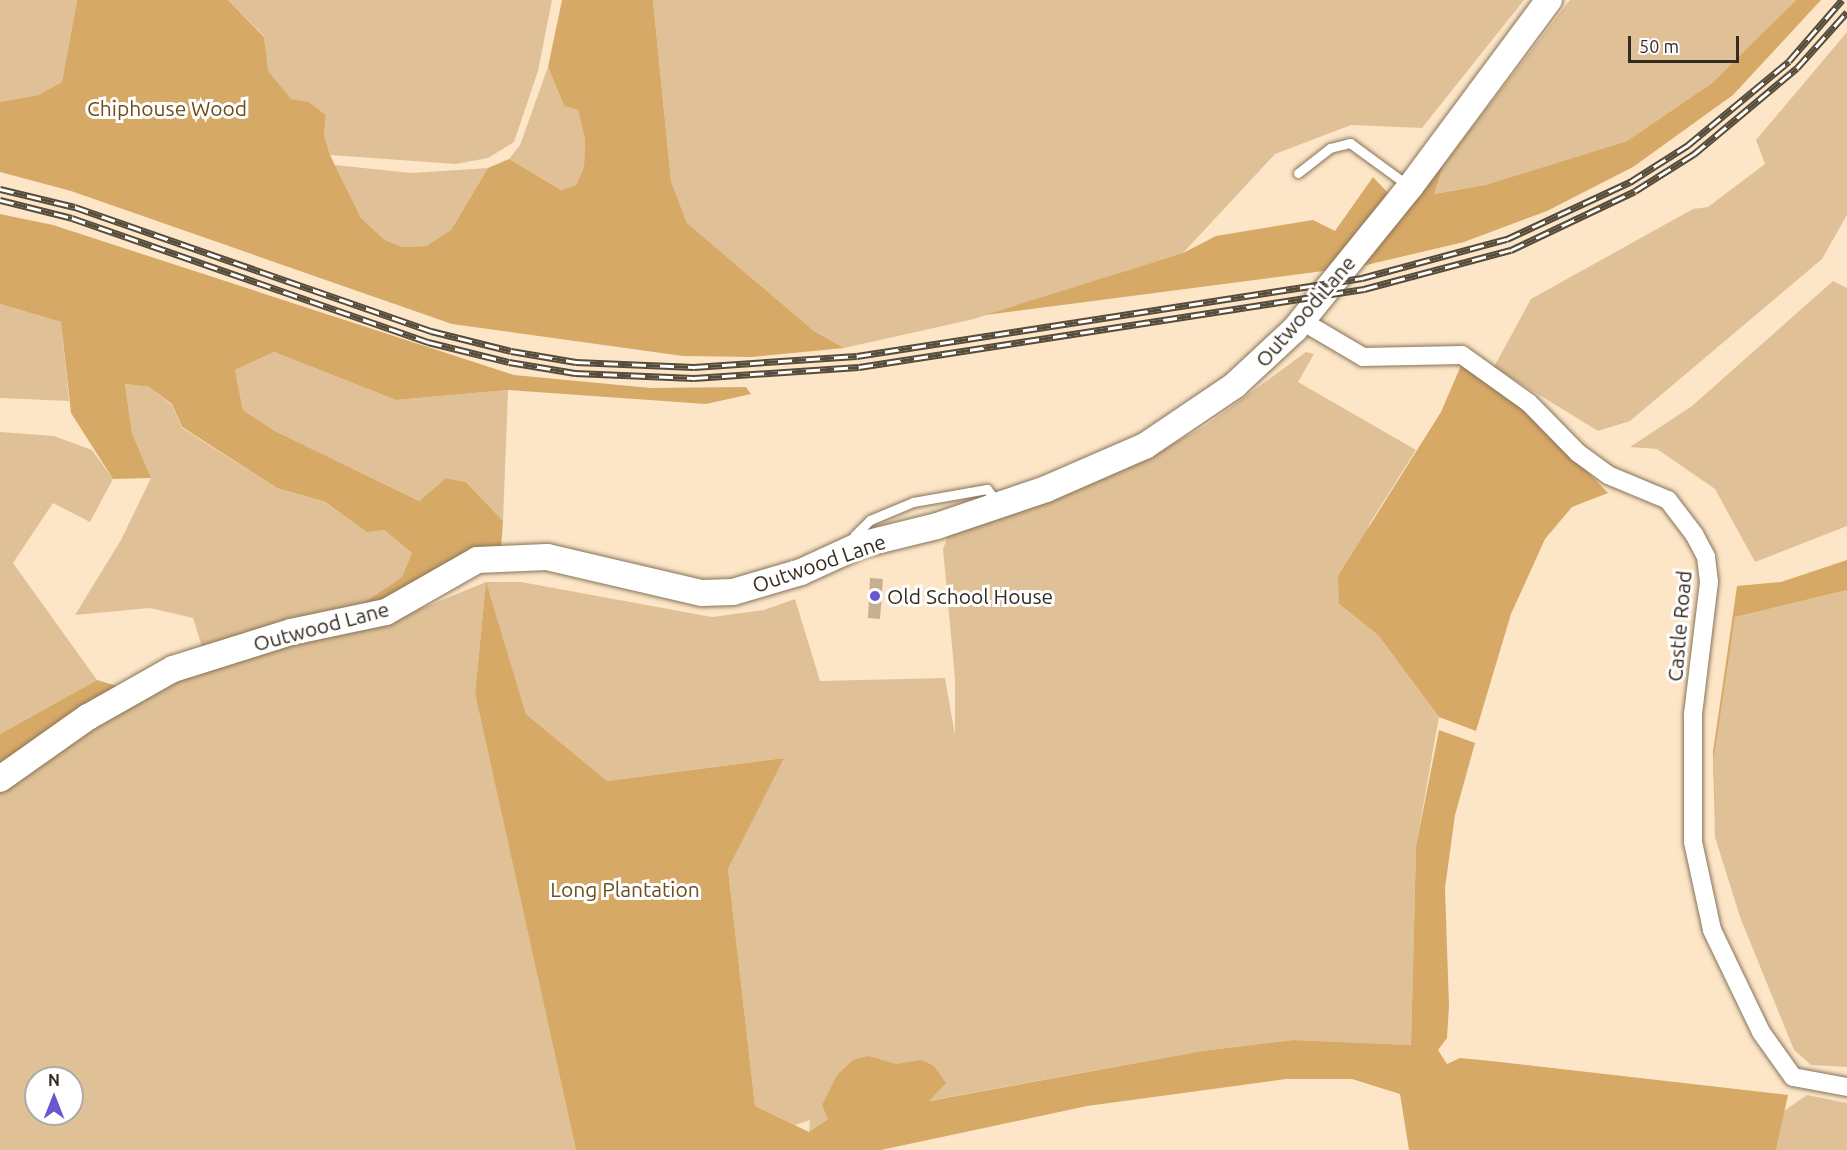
<!DOCTYPE html>
<style>
body{margin:0}
#map{position:relative;width:1847px;height:1150px;overflow:hidden;background:#fce6c7;font-family:Ubuntu,sans-serif}
div>[style]{position:absolute}
.green>*{inset:0;background:#e0c197}
.forest>*{inset:0;background:#d6a967}
.building>*{inset:0;background:#c5b092}
.roads{filter:drop-shadow(0 0 2px #877358) drop-shadow(0 0 2px #877358)}
.service>*{height:9px;margin:-4.5px;padding:0 4.5px;transform-origin:4.5px;border-radius:4.5px;background:#fff}
.minor>*{height:18px;margin:-9px;padding:0 9px;transform-origin:9px;border-radius:9px;background:#fff}
.secondary>*{height:26px;margin:-13px;padding:0 13px;transform-origin:13px;border-radius:13px;background:#fff}
.rail>*{height:7px;margin-top:-3.5px;transform-origin:0;background:repeating-linear-gradient(90deg,#fff 0 14px,#564c3c 0 28px);box-sizing:border-box;border-block:2px solid #564c3c}
.dots>*{width:16px;height:16px;translate:-50% -50%;box-sizing:border-box;border:3px solid #fff;border-radius:50%}
span{translate:-50% -50%;white-space:nowrap;text-align:center;line-height:1.15;-webkit-text-stroke:6px #fff;paint-order:stroke}
.park-label{font-size:21px;color:#6d4e1c}
.street-label{font-size:21px;color:#342c20}
.poi-label{font-size:21px;color:#342c20}
.left{translate:0 -50%;text-align:left}
.north{position:absolute;left:24px;top:1066px;width:60px;height:60px;box-sizing:border-box;background:#fff;border:2px solid #aeaba6;border-radius:50%;rotate:0deg;font-size:16px;font-weight:700;line-height:24px;text-align:center;color:#342c20}
.north::after{content:'';display:block;margin:auto;width:21px;height:27px;background:#6a57d0;clip-path:polygon(50% 0,100% 100%,50% 72%,0 100%)}
.scale{position:absolute;left:1628px;top:36px;width:111px;height:27px;box-sizing:border-box;border:3px solid #342c20;border-top:0;padding-left:8px;font-size:18px;line-height:21px;white-space:nowrap;color:#342c20;-webkit-text-stroke:4px #fff;paint-order:stroke}
</style>
<div id="map">
<div class="green">
<div style="clip-path:polygon(0 0,77px 0,62px 82px,38px 95px,0 102px)"></div>
<div style="clip-path:polygon(228px 0,552px 0,538px 71px,514px 142px,488px 158px,456px 164px,330px 155px,324px 135px,326px 115px,309px 102px,291px 100px,267px 71px,264px 36px)"></div>
<div style="clip-path:polygon(653px 0,1524px 0,1422px 128px,1351px 125px,1275px 154px,1183px 253px,974px 319px,844px 348px,814px 331px,687px 223px,671px 181px)"></div>
<div style="clip-path:polygon(1570px 0,1796px 0,1712px 83px,1627px 141px,1485px 185px,1433px 194px,1443px 165px)"></div>
<div style="clip-path:polygon(1847px 32px,1847px 215px,1822px 259px,1630px 421px,1598px 431px,1494px 367px,1531px 299px,1693px 209px,1708px 207px,1765px 164px,1756px 140px)"></div>
<div style="clip-path:polygon(548px 67px,564px 106px,578px 110px,585px 140px,584px 167px,576px 185px,561px 190px,509px 159px,520px 145px)"></div>
<div style="clip-path:polygon(335px 165px,411px 173px,488px 168px,451px 230px,426px 246px,403px 247px,385px 240px,361px 218px)"></div>
<div style="clip-path:polygon(1833px 281px,1847px 288px,1847px 526px,1755px 562px,1715px 489px,1657px 449px,1630px 447px,1692px 406px)"></div>
<div style="clip-path:polygon(0 304px,61px 322px,69px 401px,0 398px)"></div>
<div style="clip-path:polygon(274px 352px,396px 400px,508px 390px,503px 521px,466px 482px,446px 478px,419px 501px,273px 430px,243px 410px,235px 370px)"></div>
<div style="clip-path:polygon(evenodd,1306px 352px,1314px 354px,1298px 382px,1416px 450px,1370px 523px,1339px 604px,1378px 635px,1439px 717px,1416px 846px,1411px 1045px,1293px 1040px,1202px 1051px,828px 1119px,809px 1132px,810px 1120px,795px 1125px,755px 1106px,728px 869px,783px 758px,607px 781px,526px 714px,486px 584px,475px 694px,576px 1150px,0 1150px,0 790px,171px 678px,292px 643px,386px 623px,486px 582px,521px 582px,712px 617px,764px 610px,795px 599px,820px 681px,945px 678px,955px 735px,955px 678px,943px 549px,948px 536px,1134px 465px,1205px 426px,1306px 352px,36px 1078px,72px 1078px,72px 1114px,36px 1114px,36px 1078px)"></div>
<div style="clip-path:polygon(125px 384px,149px 387px,172px 405px,182px 428px,277px 488px,324px 502px,367px 531px,384px 530px,412px 553px,402px 577px,355px 608px,202px 647px,193px 618px,150px 608px,75px 615px,121px 540px,151px 478px,132px 433px)"></div>
<div style="clip-path:polygon(0 432px,54px 436px,92px 450px,113px 479px,90px 522px,53px 503px,13px 563px,97px 680px,0 734px)"></div>
<div style="clip-path:polygon(1847px 590px,1847px 1067px,1811px 1065px,1794px 1050px,1740px 917px,1715px 837px,1713px 752px,1735px 617px)"></div>
<div style="clip-path:polygon(1807px 1095px,1847px 1103px,1847px 1150px,1776px 1150px,1784px 1111px)"></div>
</div>
<div class="forest">
<div style="clip-path:polygon(77px 0,228px 0,264px 37px,268px 71px,291px 99px,309px 102px,326px 115px,324px 135px,330px 155px,361px 218px,385px 240px,403px 247px,426px 246px,451px 230px,488px 168px,509px 159px,561px 190px,576px 185px,584px 167px,585px 140px,578px 110px,564px 106px,548px 67px,562px 0,653px 0,671px 181px,687px 223px,814px 331px,844px 348px,752px 357px,683px 356px,452px 324px,71px 191px,0 172px,0 102px,38px 95px,62px 82px)"></div>
<div style="clip-path:polygon(1796px 0,1821px 0,1733px 95px,1633px 167px,1547px 211px,1464px 242px,1362px 266px,1443px 165px,1434px 194px,1485px 185px,1627px 141px,1712px 83px)"></div>
<div style="clip-path:polygon(1373px 177px,1389px 194px,1331px 270px,985px 315px,1183px 253px,1216px 236px,1313px 220px,1335px 231px)"></div>
<div style="clip-path:polygon(0 214px,53px 225px,514px 375px,651px 388px,746px 387px,751px 394px,706px 404px,508px 390px,396px 400px,274px 352px,235px 370px,243px 410px,273px 430px,419px 501px,446px 478px,466px 482px,503px 521px,501px 549px,393px 597px,357px 607px,402px 577px,412px 553px,384px 530px,367px 532px,325px 502px,277px 488px,182px 427px,172px 404px,149px 387px,125px 384px,132px 433px,151px 478px,113px 479px,71px 413px,61px 322px,0 304px)"></div>
<div style="clip-path:polygon(1463px 361px,1518px 400px,1608px 493px,1572px 507px,1545px 539px,1511px 614px,1476px 731px,1439px 717px,1378px 635px,1339px 604px,1338px 576px,1441px 412px)"></div>
<div style="clip-path:polygon(1847px 560px,1847px 590px,1735px 617px,1713px 763px,1717px 844px,1713px 752px,1737px 586px,1781px 582px)"></div>
<div style="clip-path:polygon(486px 582px,526px 714px,607px 781px,784px 758px,728px 869px,755px 1106px,809px 1132px,828px 1119px,822px 1105px,837px 1075px,853px 1060px,869px 1056px,896px 1064px,922px 1060px,934px 1066px,946px 1083px,929px 1101px,1202px 1051px,1293px 1040px,1411px 1045px,1416px 846px,1439px 730px,1475px 743px,1455px 815px,1445px 888px,1449px 1006px,1447px 1038px,1438px 1050px,1447px 1064px,1460px 1058px,1491px 1061px,1788px 1095px,1776px 1150px,1409px 1150px,1400px 1094px,1352px 1079px,1286px 1079px,1087px 1106px,881px 1150px,576px 1150px,475px 694px)"></div>
<div style="clip-path:polygon(97px 680px,117px 686px,0 766px,0 734px)"></div>
</div>
<div class="building">
<div style="clip-path:polygon(870px 578px,883px 579px,880px 619px,868px 618px)"></div>
</div>
<div class="roads">
<div class="service">
<div style="left:1298px;top:173px;width:41px;rotate:-38deg"></div>
<div style="left:1330px;top:148px;width:21px;rotate:-14deg"></div>
<div style="left:1350px;top:143px;width:73px;rotate:36.1deg"></div>
<div style="left:859px;top:543px;width:9px;rotate:-117deg"></div>
<div style="left:855px;top:535px;width:21px;rotate:-45deg"></div>
<div style="left:870px;top:520px;width:47px;rotate:-22.7deg"></div>
<div style="left:913px;top:502px;width:75px;rotate:-10deg"></div>
<div style="left:987px;top:489px;width:17px;rotate:54deg"></div>
</div>
<div class="minor">
<div style="left:1302px;top:321px;width:71px;rotate:30.5deg"></div>
<div style="left:1363px;top:357px;width:99px;rotate:-1.2deg"></div>
<div style="left:1462px;top:355px;width:82px;rotate:35.6deg"></div>
<div style="left:1529px;top:403px;width:70px;rotate:45.6deg"></div>
<div style="left:1578px;top:453px;width:37px;rotate:36deg"></div>
<div style="left:1608px;top:475px;width:65px;rotate:22.6deg"></div>
<div style="left:1668px;top:500px;width:43px;rotate:52.6deg"></div>
<div style="left:1694px;top:534px;width:26px;rotate:62deg"></div>
<div style="left:1706px;top:557px;width:25px;rotate:83deg"></div>
<div style="left:1709px;top:582px;width:133px;rotate:96.9deg"></div>
<div style="left:1693px;top:714px;width:128px;rotate:90deg"></div>
<div style="left:1693px;top:842px;width:90px;rotate:77.8deg"></div>
<div style="left:1712px;top:930px;width:113px;rotate:64.3deg"></div>
<div style="left:1761px;top:1032px;width:55px;rotate:54.6deg"></div>
<div style="left:1793px;top:1077px;width:55px;rotate:10.5deg"></div>
</div>
<div class="secondary">
<div style="left:0;top:779px;width:108px;rotate:-35.2deg"></div>
<div style="left:88px;top:717px;width:98px;rotate:-29.5deg"></div>
<div style="left:173px;top:669px;width:124px;rotate:-17.4deg"></div>
<div style="left:291px;top:632px;width:97px;rotate:-11.9deg"></div>
<div style="left:386px;top:612px;width:105px;rotate:-29.7deg"></div>
<div style="left:477px;top:560px;width:70px;rotate:-2.5deg"></div>
<div style="left:547px;top:557px;width:159px;rotate:13.1deg"></div>
<div style="left:702px;top:593px;width:31px;rotate:-2deg"></div>
<div style="left:733px;top:592px;width:71px;rotate:-16.4deg"></div>
<div style="left:801px;top:572px;width:65px;rotate:-24.6deg"></div>
<div style="left:860px;top:545px;width:79px;rotate:-13.9deg"></div>
<div style="left:937px;top:526px;width:115px;rotate:-18.7deg"></div>
<div style="left:1046px;top:489px;width:108px;rotate:-23.5deg"></div>
<div style="left:1145px;top:446px;width:109px;rotate:-34.1deg"></div>
<div style="left:1235px;top:385px;width:82px;rotate:-43deg"></div>
<div style="left:1295px;top:329px;width:183px;rotate:-51deg"></div>
<div style="left:1410px;top:187px;width:233px;rotate:-53.4deg"></div>
</div>
</div>
<div class="rail">
<div style="left:0;top:189px;width:77px;rotate:13.5deg"></div>
<div style="left:75px;top:207px;width:377px;rotate:19.2deg"></div>
<div style="left:431px;top:331px;width:82px;rotate:14deg"></div>
<div style="left:511px;top:351px;width:66px;rotate:9.6deg"></div>
<div style="left:576px;top:362px;width:118px;rotate:2.4deg"></div>
<div style="left:694px;top:367px;width:163px;rotate:-3.9deg"></div>
<div style="left:857px;top:356px;width:511px;rotate:-8.78deg"></div>
<div style="left:1362px;top:278px;width:150px;rotate:-15.1deg"></div>
<div style="left:1507px;top:239px;width:136px;rotate:-24.9deg"></div>
<div style="left:1630px;top:182px;width:69px;rotate:-32.5deg"></div>
<div style="left:1688px;top:145px;width:131px;rotate:-39.7deg"></div>
<div style="left:1789px;top:61px;width:81px;rotate:-49deg"></div>
<div style="left:0;top:200px;width:74px;rotate:14deg"></div>
<div style="left:72px;top:218px;width:377px;rotate:19.2deg"></div>
<div style="left:428px;top:342px;width:83px;rotate:13.9deg"></div>
<div style="left:509px;top:362px;width:67px;rotate:9.5deg"></div>
<div style="left:575px;top:373px;width:119px;rotate:2.4deg"></div>
<div style="left:694px;top:378px;width:165px;rotate:-3.8deg"></div>
<div style="left:859px;top:367px;width:511px;rotate:-8.78deg"></div>
<div style="left:1364px;top:289px;width:152px;rotate:-14.9deg"></div>
<div style="left:1511px;top:250px;width:137px;rotate:-25.4deg"></div>
<div style="left:1635px;top:191px;width:70px;rotate:-32.1deg"></div>
<div style="left:1694px;top:154px;width:134px;rotate:-39.9deg"></div>
<div style="left:1797px;top:68px;width:75px;rotate:-48.2deg"></div>
</div>
<div class="dots">
<div style="left:875px;top:596px;background:#6a57d0"></div>
</div>
<div class="park-label">
<span style="left:167px;top:108px">Chiphouse Wood</span>
<span style="left:625px;top:889px">Long Plantation</span>
</div>
<div class="street-label">
<span style="left:1305px;top:311px;rotate:-49deg">Outwood Lane</span>
<span style="left:819px;top:563px;rotate:-19deg">Outwood Lane</span>
<span style="left:321px;top:626px;rotate:-15deg">Outwood Lane</span>
<span style="left:1679px;top:626px;rotate:-85deg">Castle Road</span>
</div>
<div class="poi-label">
<span class="left" style="left:887px;top:596px">Old School House</span>
</div>
<div class="north">N</div>
<div class="scale">50 m</div>
</div>
